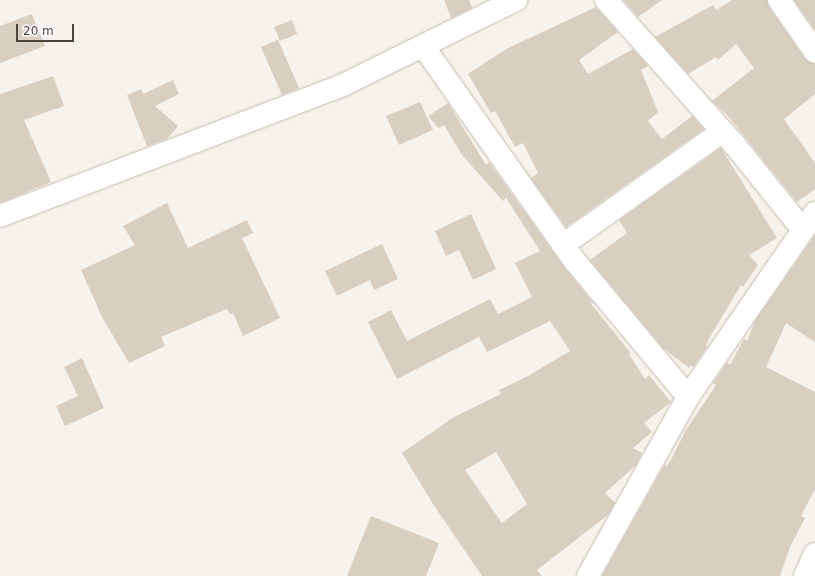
<!DOCTYPE html>
<style>
body{margin:0}
#map{position:relative;width:815px;height:576px;overflow:hidden;background:#f6f3ec;font-family:"DejaVu Sans",sans-serif}
div>[style]{position:absolute}
.building>*{inset:0;background:#d8cfc1}
.roads{filter:drop-shadow(0 0 1px #c2bbae) drop-shadow(0 0 1px #c2bbae)}
.minor>*{height:22px;margin:-11px;padding:0 11px;transform-origin:11px;border-radius:11px;background:#fff}
span{translate:-50% -50%;white-space:nowrap;text-align:center;line-height:1.15;-webkit-text-stroke:3px #fff;paint-order:stroke}
.scale{position:absolute;left:16px;top:24px;width:58px;height:18px;box-sizing:border-box;border:2px solid #4b4439;border-top:0;padding-left:5px;font-size:12px;line-height:14px;white-space:nowrap;color:#4b4439;-webkit-text-stroke:3px #fff;paint-order:stroke}
</style>
<div id="map">
<div class="building">
<div style="clip-path:polygon(444px 0,469px 0,472px 8px,451px 18px)"></div>
<div style="clip-path:polygon(623px 0,662px 0,638px 17px)"></div>
<div style="clip-path:polygon(732px 0,767px 0,769px 7px,805px 59px,815px 64px,815px 94px,784px 119px,815px 163px,815px 189px,797px 202px,728px 116px,712px 101px,754px 68px,736px 44px,718px 60px,716px 57px,688px 74px,655px 37px,713px 5px,716px 10px)"></div>
<div style="clip-path:polygon(794px 0,815px 0,815px 30px)"></div>
<div style="clip-path:polygon(596px 7px,618px 32px,579px 60px,588px 74px,633px 49px,648px 66px,641px 70px,658px 112px,648px 121px,662px 139px,692px 116px,704px 129px,566px 227px,531px 178px,538px 173px,523px 143px,515px 147px,495px 111px,491px 113px,468px 74px,506px 49px)"></div>
<div style="clip-path:polygon(32px 14px,45px 46px,0 63px,0 26px)"></div>
<div style="clip-path:polygon(292px 20px,297px 34px,280px 41px,274px 27px)"></div>
<div style="clip-path:polygon(278px 40px,299px 88px,282px 95px,261px 47px)"></div>
<div style="clip-path:polygon(53px 76px,64px 106px,24px 120px,51px 182px,0 203px,0 94px)"></div>
<div style="clip-path:polygon(173px 80px,179px 94px,155px 106px,178px 126px,167px 139px,147px 146px,127px 95px,141px 89px,143px 94px)"></div>
<div style="clip-path:polygon(420px 102px,433px 130px,399px 145px,386px 116px)"></div>
<div style="clip-path:polygon(evenodd,448px 103px,486px 165px,489px 162px,564px 267px,595px 305px,588px 300px,630px 352px,629px 354px,645px 379px,649px 375px,671px 402px,644px 423px,652px 432px,633px 448px,642px 453px,636px 465px,605px 493px,615px 503px,608px 515px,537px 570px,542px 576px,482px 576px,433px 504px,402px 453px,454px 417px,501px 394px,499px 390px,528px 376px,570px 351px,550px 321px,487px 352px,479px 337px,397px 379px,368px 322px,391px 310px,407px 341px,490px 299px,498px 314px,532px 297px,515px 263px,540px 251px,506px 198px,503px 201px,462px 155px,444px 125px,438px 128px,428px 116px,448px 103px,496px 452px,527px 504px,502px 523px,465px 470px,496px 452px)"></div>
<div style="clip-path:polygon(721px 148px,777px 238px,749px 255px,758px 265px,743px 287px,741px 285px,710px 337px,706px 345px,707px 347px,693px 367px,691px 365px,689px 368px,664px 349px,590px 260px,627px 233px,619px 220px)"></div>
<div style="clip-path:polygon(167px 203px,188px 248px,247px 220px,253px 233px,242px 238px,280px 318px,243px 336px,233px 313px,230px 314px,227px 309px,161px 337px,165px 346px,129px 363px,102px 317px,81px 270px,135px 245px,123px 226px)"></div>
<div style="clip-path:polygon(471px 214px,496px 269px,473px 280px,459px 250px,446px 256px,435px 231px)"></div>
<div style="clip-path:polygon(815px 235px,815px 342px,786px 323px,766px 367px,815px 392px,815px 489px,801px 516px,805px 518px,790px 547px,780px 576px,602px 576px,665px 464px,667px 466px,672px 458px,686px 430px,716px 385px,713px 383px,727px 362px,730px 365px,744px 339px,747px 341px,755px 321px)"></div>
<div style="clip-path:polygon(382px 244px,398px 279px,374px 290px,370px 280px,337px 296px,325px 271px)"></div>
<div style="clip-path:polygon(82px 358px,104px 408px,65px 426px,56px 406px,78px 396px,64px 367px)"></div>
<div style="clip-path:polygon(371px 516px,439px 543px,426px 576px,347px 576px)"></div>
</div>
<div class="roads">
<div class="minor">
<div style="left:606px;top:0;width:193px;rotate:48.4deg"></div>
<div style="left:734px;top:144px;width:110px;rotate:51.3deg"></div>
<div style="left:779px;top:0;width:63px;rotate:55.3deg"></div>
<div style="left:423px;top:46px;width:262px;rotate:54.8deg"></div>
<div style="left:574px;top:260px;width:178px;rotate:50.2deg"></div>
<div style="left:0;top:216px;width:369px;rotate:-20.9deg"></div>
<div style="left:345px;top:84px;width:191px;rotate:-26.2deg"></div>
<div style="left:563px;top:245px;width:196px;rotate:-35.5deg"></div>
<div style="left:588px;top:576px;width:205px;rotate:-60.8deg"></div>
<div style="left:688px;top:397px;width:224px;rotate:-55.4deg"></div>
<div style="left:805px;top:576px;width:24px;rotate:-66deg"></div>
</div>
</div>
<div class="scale">20 m</div>
</div>
